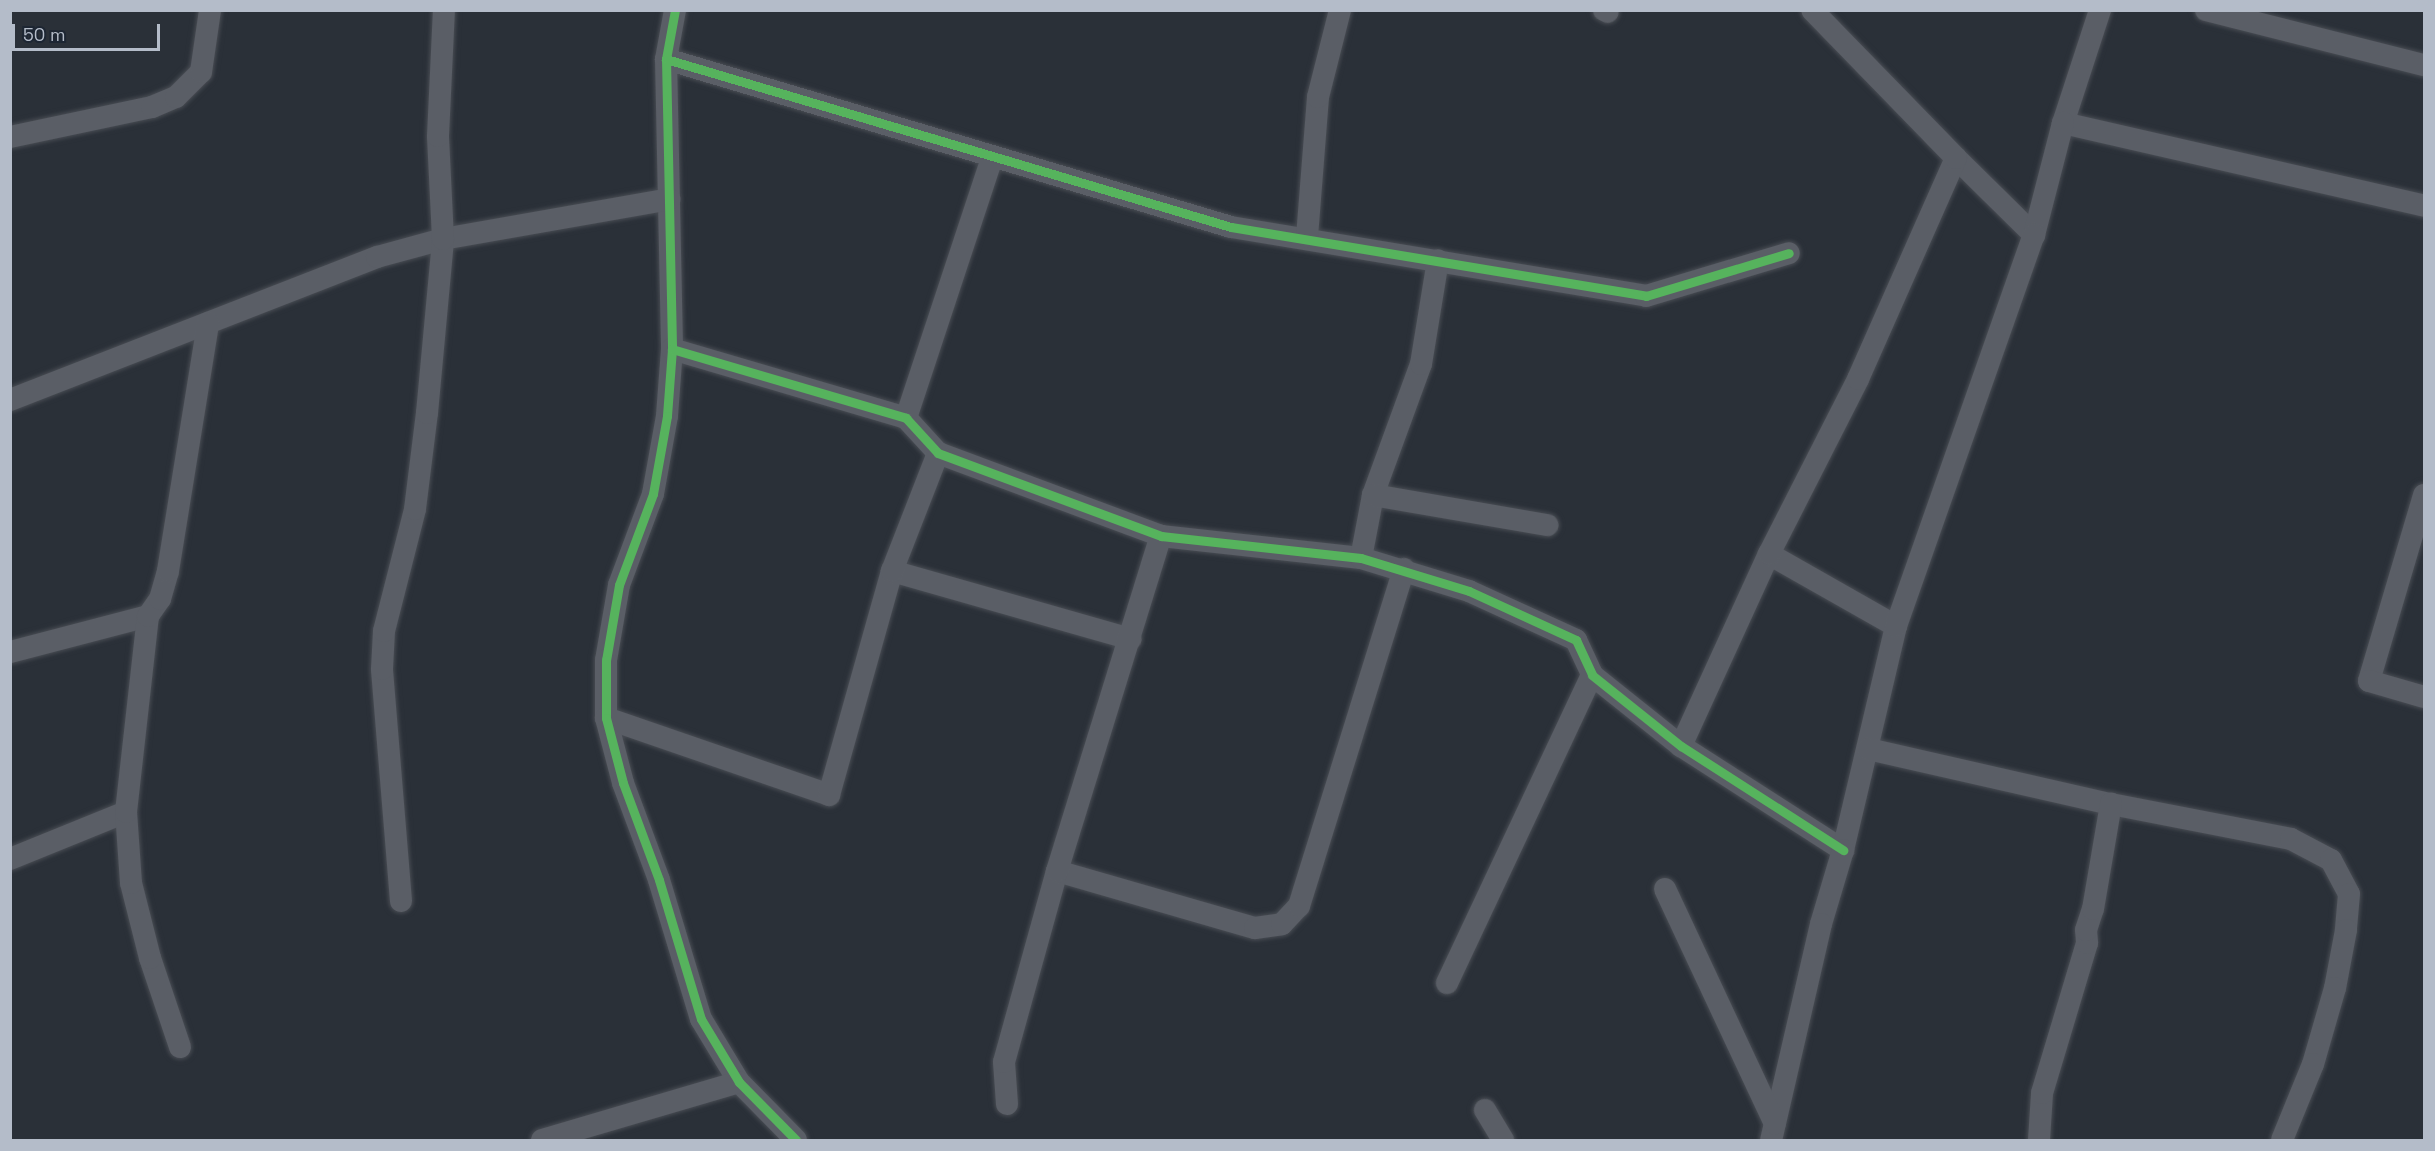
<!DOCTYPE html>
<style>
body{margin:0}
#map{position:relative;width:2435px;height:1151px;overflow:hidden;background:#2a3038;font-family:"Space Grotesk",sans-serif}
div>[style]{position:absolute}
.roads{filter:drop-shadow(0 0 2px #484c53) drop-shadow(0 0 2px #484c53)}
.street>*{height:22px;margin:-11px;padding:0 11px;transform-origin:11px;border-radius:11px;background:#5a5e66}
.cycleway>*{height:9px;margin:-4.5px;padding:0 4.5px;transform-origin:4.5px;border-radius:4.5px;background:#56b35d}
span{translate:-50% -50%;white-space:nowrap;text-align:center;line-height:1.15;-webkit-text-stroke:4.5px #1d2633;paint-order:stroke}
.frame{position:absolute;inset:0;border:12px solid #b4bcc9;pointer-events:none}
.scale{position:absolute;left:12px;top:24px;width:148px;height:27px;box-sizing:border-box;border:3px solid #b4bcc9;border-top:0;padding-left:8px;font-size:18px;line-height:21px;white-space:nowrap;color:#b4bcc9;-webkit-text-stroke:4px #1d2633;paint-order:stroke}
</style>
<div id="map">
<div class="roads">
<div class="street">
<div style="left:675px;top:10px;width:50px;rotate:100.4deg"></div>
<div style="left:666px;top:59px;width:290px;rotate:88.8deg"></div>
<div style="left:672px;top:349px;width:67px;rotate:94.3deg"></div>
<div style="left:667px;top:416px;width:79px;rotate:100.2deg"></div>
<div style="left:653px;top:494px;width:97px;rotate:110.5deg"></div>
<div style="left:619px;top:585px;width:76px;rotate:99.8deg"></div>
<div style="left:606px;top:660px;width:58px;rotate:90deg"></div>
<div style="left:606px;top:718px;width:67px;rotate:75.3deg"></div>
<div style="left:623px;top:783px;width:103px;rotate:69.6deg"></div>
<div style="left:659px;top:880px;width:145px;rotate:73.2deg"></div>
<div style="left:701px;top:1019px;width:74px;rotate:58.9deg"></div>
<div style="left:739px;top:1082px;width:81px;rotate:45.5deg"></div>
<div style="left:1604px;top:10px;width:4px;rotate:27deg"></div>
<div style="left:2100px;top:10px;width:119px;rotate:108.1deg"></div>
<div style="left:2063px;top:123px;width:370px;rotate:12.9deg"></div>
<div style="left:2206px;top:10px;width:225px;rotate:14.2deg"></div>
<div style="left:666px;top:59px;width:589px;rotate:16.56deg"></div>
<div style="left:1231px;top:227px;width:421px;rotate:9.4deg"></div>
<div style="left:1646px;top:296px;width:149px;rotate:-16.7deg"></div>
<div style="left:10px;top:137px;width:145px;rotate:-11.9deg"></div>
<div style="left:152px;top:107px;width:26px;rotate:-23deg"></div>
<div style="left:176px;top:97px;width:35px;rotate:-45deg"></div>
<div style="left:201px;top:72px;width:63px;rotate:-81.7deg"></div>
<div style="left:1956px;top:158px;width:110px;rotate:44.6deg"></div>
<div style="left:2034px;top:235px;width:116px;rotate:-75.5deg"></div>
<div style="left:1307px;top:237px;width:140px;rotate:-85.5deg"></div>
<div style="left:1318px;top:97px;width:90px;rotate:-75.8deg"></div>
<div style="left:672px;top:349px;width:244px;rotate:16.4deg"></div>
<div style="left:906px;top:418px;width:47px;rotate:47.6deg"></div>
<div style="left:938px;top:453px;width:238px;rotate:20.4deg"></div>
<div style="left:1161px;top:536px;width:201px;rotate:6.3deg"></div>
<div style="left:1361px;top:558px;width:113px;rotate:17deg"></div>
<div style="left:1469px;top:591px;width:118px;rotate:24.6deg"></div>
<div style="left:1576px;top:640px;width:38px;rotate:65deg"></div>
<div style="left:1592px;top:675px;width:114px;rotate:38.6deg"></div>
<div style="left:1681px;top:746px;width:193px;rotate:32.7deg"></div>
<div style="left:10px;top:400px;width:394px;rotate:-21.3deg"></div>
<div style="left:377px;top:257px;width:68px;rotate:-15.3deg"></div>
<div style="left:443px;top:239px;width:230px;rotate:-10deg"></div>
<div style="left:906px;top:418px;width:274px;rotate:-71.7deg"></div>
<div style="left:1373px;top:495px;width:140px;rotate:-69.9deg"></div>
<div style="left:1421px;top:364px;width:105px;rotate:-80.7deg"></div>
<div style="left:2424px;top:495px;width:194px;rotate:106.5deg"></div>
<div style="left:2369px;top:681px;width:57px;rotate:16.2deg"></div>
<div style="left:1769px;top:554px;width:146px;rotate:29.6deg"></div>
<div style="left:1896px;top:626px;width:230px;rotate:103.3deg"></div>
<div style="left:1843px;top:850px;width:77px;rotate:106.6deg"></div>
<div style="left:1821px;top:924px;width:222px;rotate:103deg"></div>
<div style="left:1361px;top:558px;width:64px;rotate:-79.2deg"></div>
<div style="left:1373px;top:495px;width:177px;rotate:9.8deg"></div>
<div style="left:892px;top:571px;width:248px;rotate:15.9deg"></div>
<div style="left:1896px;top:626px;width:415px;rotate:-70.6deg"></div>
<div style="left:10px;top:652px;width:143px;rotate:-14.6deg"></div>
<div style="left:606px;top:718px;width:236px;rotate:19deg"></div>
<div style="left:829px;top:795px;width:233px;rotate:-74.3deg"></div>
<div style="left:892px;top:571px;width:127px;rotate:-68.7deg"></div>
<div style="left:1681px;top:746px;width:211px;rotate:-65.4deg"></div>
<div style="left:1769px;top:554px;width:196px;rotate:-63deg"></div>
<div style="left:1858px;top:379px;width:242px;rotate:-66.1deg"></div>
<div style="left:1956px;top:158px;width:206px;rotate:-134.2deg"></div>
<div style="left:1868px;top:749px;width:249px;rotate:12.8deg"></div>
<div style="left:2111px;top:804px;width:183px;rotate:11deg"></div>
<div style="left:2291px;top:839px;width:45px;rotate:27.7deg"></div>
<div style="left:2331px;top:860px;width:38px;rotate:62deg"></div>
<div style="left:2349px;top:894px;width:36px;rotate:95deg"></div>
<div style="left:2346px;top:930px;width:59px;rotate:100.7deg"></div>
<div style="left:2335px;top:988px;width:79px;rotate:106.1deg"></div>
<div style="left:2313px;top:1064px;width:82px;rotate:112.2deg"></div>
<div style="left:10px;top:859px;width:125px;rotate:-22.1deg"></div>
<div style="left:1057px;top:871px;width:206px;rotate:16.1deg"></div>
<div style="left:1255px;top:928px;width:27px;rotate:-8deg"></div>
<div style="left:1282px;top:924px;width:25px;rotate:-47deg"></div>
<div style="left:1299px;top:906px;width:353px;rotate:-72.7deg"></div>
<div style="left:1665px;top:889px;width:259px;rotate:64.9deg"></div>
<div style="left:401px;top:901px;width:233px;rotate:-94.7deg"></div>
<div style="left:382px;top:669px;width:38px;rotate:-87deg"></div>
<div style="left:384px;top:631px;width:126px;rotate:-75.7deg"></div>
<div style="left:415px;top:509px;width:97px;rotate:-82.9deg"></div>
<div style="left:427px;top:413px;width:175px;rotate:-84.7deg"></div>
<div style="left:443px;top:239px;width:103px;rotate:-92.8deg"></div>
<div style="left:438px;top:136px;width:126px;rotate:-87.3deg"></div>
<div style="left:1447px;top:983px;width:340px;rotate:-64.8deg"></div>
<div style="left:180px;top:1047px;width:94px;rotate:-108.6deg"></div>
<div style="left:150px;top:958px;width:77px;rotate:-104.2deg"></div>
<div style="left:131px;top:883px;width:71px;rotate:-94deg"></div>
<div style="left:126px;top:812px;width:197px;rotate:-83.6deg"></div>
<div style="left:148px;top:616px;width:21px;rotate:-55deg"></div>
<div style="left:160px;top:599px;width:29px;rotate:-74deg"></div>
<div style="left:168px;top:571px;width:251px;rotate:-80.8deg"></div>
<div style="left:1007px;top:1104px;width:42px;rotate:-94.1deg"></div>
<div style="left:1004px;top:1062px;width:198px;rotate:-74.5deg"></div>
<div style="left:1057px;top:871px;width:351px;rotate:-72.8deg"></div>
<div style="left:1485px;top:1110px;width:35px;rotate:59deg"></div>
<div style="left:542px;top:1140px;width:205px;rotate:-16.4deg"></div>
<div style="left:2039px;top:1140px;width:47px;rotate:-86.3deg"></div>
<div style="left:2042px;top:1093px;width:157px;rotate:-73.3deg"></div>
<div style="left:2087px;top:943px;width:13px;rotate:-94deg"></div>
<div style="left:2086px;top:930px;width:22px;rotate:-72deg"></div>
<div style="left:2093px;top:909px;width:107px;rotate:-80.3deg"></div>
</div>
</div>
<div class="cycleway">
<div style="left:675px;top:10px;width:50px;rotate:100.4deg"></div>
<div style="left:666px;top:59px;width:290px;rotate:88.8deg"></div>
<div style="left:672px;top:349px;width:67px;rotate:94.3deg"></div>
<div style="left:667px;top:416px;width:79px;rotate:100.2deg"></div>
<div style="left:653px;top:494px;width:97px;rotate:110.5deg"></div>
<div style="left:619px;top:585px;width:76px;rotate:99.8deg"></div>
<div style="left:606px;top:660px;width:58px;rotate:90deg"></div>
<div style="left:606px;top:718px;width:67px;rotate:75.3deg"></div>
<div style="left:623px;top:783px;width:103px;rotate:69.6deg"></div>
<div style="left:659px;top:880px;width:145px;rotate:73.2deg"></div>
<div style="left:701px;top:1019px;width:74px;rotate:58.9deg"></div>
<div style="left:739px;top:1082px;width:81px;rotate:45.5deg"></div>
<div style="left:666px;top:59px;width:589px;rotate:16.56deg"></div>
<div style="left:1231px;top:227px;width:421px;rotate:9.4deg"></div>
<div style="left:1646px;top:296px;width:149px;rotate:-16.7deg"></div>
<div style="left:672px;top:349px;width:244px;rotate:16.4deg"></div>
<div style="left:906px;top:418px;width:47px;rotate:47.6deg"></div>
<div style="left:938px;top:453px;width:238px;rotate:20.4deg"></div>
<div style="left:1161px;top:536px;width:201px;rotate:6.3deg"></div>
<div style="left:1361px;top:558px;width:113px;rotate:17deg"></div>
<div style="left:1469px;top:591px;width:118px;rotate:24.6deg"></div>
<div style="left:1576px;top:640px;width:38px;rotate:65deg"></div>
<div style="left:1592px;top:675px;width:114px;rotate:38.6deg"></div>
<div style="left:1681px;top:746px;width:193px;rotate:32.7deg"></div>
</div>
<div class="frame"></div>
<div class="scale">50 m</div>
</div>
